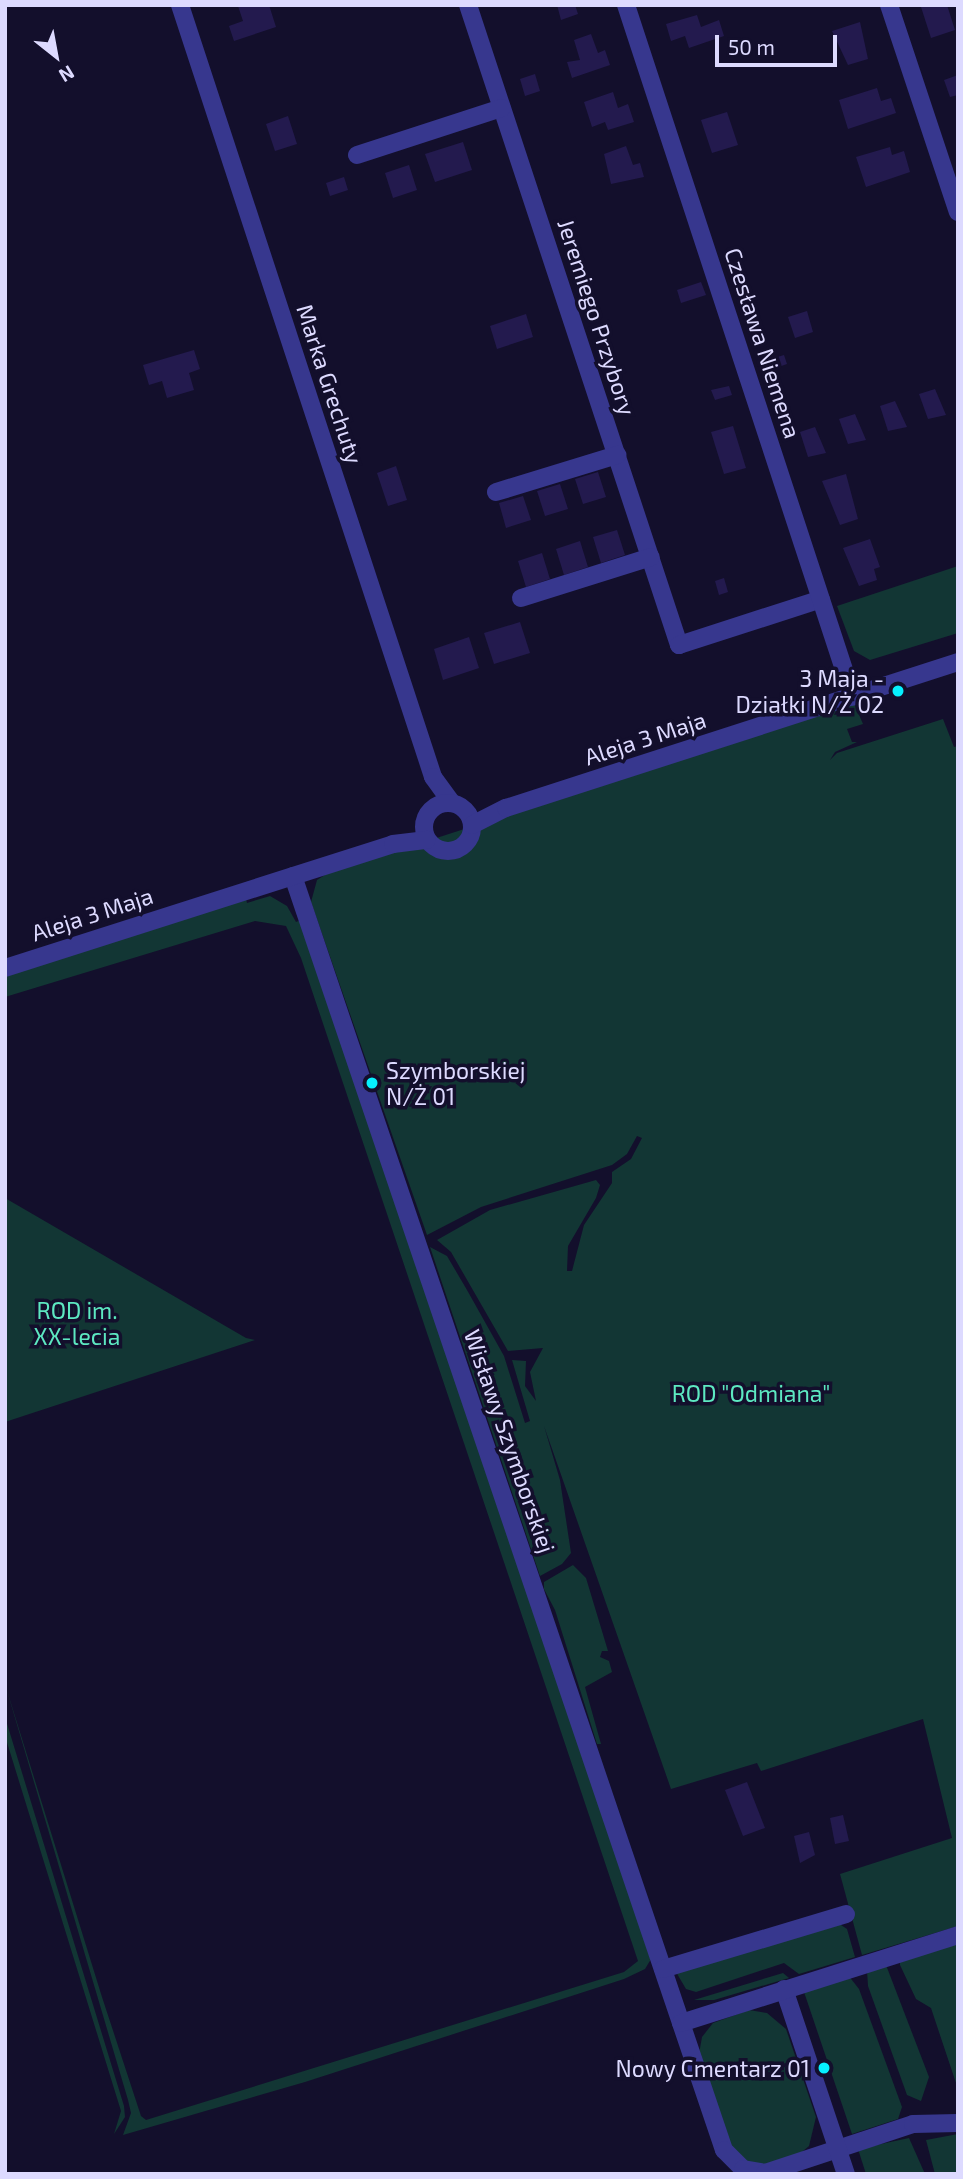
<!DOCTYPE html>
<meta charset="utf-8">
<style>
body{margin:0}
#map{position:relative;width:963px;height:2179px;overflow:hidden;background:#130f2c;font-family:"Exo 2",sans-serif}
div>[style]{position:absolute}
.green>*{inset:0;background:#123634}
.building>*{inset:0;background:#231a4e}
.minor>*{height:18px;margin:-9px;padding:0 9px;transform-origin:9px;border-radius:9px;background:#37378e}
.minor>.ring{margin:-9px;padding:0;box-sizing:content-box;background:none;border:18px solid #37378e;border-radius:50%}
.dots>*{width:19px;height:19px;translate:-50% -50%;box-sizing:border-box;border:4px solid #130f2c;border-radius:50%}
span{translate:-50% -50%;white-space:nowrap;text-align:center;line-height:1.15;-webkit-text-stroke:7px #130f2c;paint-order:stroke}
.street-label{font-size:23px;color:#dddaff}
.poi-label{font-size:23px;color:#dddaff}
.right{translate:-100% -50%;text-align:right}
.left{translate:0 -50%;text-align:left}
.park-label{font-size:23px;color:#5de8c1}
.frame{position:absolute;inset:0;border:7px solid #dddaff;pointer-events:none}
.north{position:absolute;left:21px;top:21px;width:70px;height:70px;-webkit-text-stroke:5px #130f2c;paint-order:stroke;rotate:149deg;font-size:19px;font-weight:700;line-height:28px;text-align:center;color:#dddaff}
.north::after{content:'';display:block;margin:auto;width:24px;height:32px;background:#dddaff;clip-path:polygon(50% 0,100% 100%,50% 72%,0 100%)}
.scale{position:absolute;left:715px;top:35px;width:122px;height:32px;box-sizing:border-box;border:4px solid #dddaff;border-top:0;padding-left:9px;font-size:21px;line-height:24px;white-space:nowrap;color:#dddaff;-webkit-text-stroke:5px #130f2c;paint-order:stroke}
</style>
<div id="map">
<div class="green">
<div style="clip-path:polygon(958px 566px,958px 633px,870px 660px,854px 651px,837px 606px)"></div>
<div style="clip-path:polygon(854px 703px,863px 724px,847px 729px,852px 742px,857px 742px,835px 752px,830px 760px,837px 753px,943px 719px,954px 747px,958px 746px,958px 1926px,862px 1955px,840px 1874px,952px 1838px,923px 1719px,761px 1771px,757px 1763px,671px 1789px,544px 1426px,560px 1480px,571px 1553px,562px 1564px,540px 1576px,430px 1247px,447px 1256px,467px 1290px,504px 1356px,525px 1423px,530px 1421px,512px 1360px,526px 1361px,525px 1386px,536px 1401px,530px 1372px,543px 1348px,508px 1351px,451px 1252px,437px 1240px,490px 1210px,596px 1180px,600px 1185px,596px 1198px,568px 1246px,567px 1271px,572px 1271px,584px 1225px,612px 1183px,612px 1172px,631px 1159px,642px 1138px,637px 1136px,627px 1154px,612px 1165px,481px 1207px,427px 1235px,311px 902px,317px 880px,328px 873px)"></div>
<div style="clip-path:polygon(270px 896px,287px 906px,296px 922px,301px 920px,651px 1959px,645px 1969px,624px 1979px,305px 2082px,123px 2135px,131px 2113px,128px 2100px,5px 1684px,102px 1997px,141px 2116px,146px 2120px,624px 1972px,638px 1961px,301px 958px,286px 926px,255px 921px,5px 997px,5px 976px,246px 899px,247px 903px)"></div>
<div style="clip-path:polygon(5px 1198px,246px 1338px,255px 1340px,5px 1422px)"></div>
<div style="clip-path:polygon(573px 1565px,586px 1578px,608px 1651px,602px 1651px,600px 1657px,609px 1661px,612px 1672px,585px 1687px,601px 1744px,597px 1744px,555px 1610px,544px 1589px,544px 1582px)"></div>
<div style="clip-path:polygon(5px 1717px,124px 2106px,125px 2117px,114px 2134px,121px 2111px,5px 1736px)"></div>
<div style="clip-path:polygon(838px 1923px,847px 1929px,855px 1957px,799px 1974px,784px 1963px,696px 1992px,686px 1989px,676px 1972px)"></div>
<div style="clip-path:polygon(958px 1942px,958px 2089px,931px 2008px,916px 1999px,900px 1965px,900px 1960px)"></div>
<div style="clip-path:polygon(886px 1965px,929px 2077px,921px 2101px,907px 2095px,868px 1986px,867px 1970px)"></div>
<div style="clip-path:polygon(783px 1973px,789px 1978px,714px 2000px,694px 2000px)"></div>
<div style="clip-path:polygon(848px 1975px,859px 1989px,902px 2107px,898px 2119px,852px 2134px,803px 1989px)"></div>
<div style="clip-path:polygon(749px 2010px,767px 2013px,786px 2029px,816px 2117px,809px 2146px,797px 2156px,770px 2165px,748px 2163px,730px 2148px,699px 2054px,702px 2037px,713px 2023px)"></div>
<div style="clip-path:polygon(958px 2134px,958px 2174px,935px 2174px,926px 2140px)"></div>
<div style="clip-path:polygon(909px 2138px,925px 2174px,866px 2174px,858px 2149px)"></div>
</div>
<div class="building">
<div style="clip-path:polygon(269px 5px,276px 27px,234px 41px,229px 26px,243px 21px,238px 6px)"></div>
<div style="clip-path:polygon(557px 5px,575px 5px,578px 14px,561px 20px)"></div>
<div style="clip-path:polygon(928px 5px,947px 5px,955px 30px,931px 38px,921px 7px)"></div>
<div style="clip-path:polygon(697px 15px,701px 27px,719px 20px,724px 36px,689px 48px,685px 36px,671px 41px,666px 24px)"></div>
<div style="clip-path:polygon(860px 22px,868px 59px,848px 65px,832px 31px)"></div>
<div style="clip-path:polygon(591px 34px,598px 53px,605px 50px,610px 65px,572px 78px,567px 62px,580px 60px,574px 40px)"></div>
<div style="clip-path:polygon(535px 74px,540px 91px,525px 96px,520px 79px)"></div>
<div style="clip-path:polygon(958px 75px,958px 95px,950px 97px,944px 80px)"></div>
<div style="clip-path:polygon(877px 88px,881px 101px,891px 98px,896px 113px,848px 129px,839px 100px)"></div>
<div style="clip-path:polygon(613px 92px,618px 108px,628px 104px,634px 122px,608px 130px,605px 122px,592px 127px,584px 102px)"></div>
<div style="clip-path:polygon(727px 112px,738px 145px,712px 153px,701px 120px)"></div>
<div style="clip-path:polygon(288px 116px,297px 144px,275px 151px,266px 124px)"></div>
<div style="clip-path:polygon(463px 142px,472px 170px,435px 182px,425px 154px)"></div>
<div style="clip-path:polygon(626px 146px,633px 165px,640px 163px,644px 177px,611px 184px,604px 154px)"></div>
<div style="clip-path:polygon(890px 147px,892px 155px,904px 151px,910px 172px,866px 187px,856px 157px)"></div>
<div style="clip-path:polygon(409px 165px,417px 190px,393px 198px,385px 173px)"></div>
<div style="clip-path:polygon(344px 177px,348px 190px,330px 196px,326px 183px)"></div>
<div style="clip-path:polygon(701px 282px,706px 295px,681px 303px,677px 290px)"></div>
<div style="clip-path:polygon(807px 311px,813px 332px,795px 338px,788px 317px)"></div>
<div style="clip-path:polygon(526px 314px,533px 337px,497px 349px,490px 326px)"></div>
<div style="clip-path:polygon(194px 350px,200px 369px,189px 373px,194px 390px,167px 398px,162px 381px,149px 385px,143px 365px)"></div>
<div style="clip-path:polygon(784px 355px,787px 364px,761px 373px,758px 363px)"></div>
<div style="clip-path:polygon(729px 386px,732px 395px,715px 400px,711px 390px)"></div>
<div style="clip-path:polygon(935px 389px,946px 415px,928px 419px,919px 394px)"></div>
<div style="clip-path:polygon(895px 401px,907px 427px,888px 431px,880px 406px)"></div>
<div style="clip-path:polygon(855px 414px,866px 440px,848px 444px,839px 419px)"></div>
<div style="clip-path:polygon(733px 426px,746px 468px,724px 474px,711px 432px)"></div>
<div style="clip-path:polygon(815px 427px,826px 453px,808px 457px,800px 432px)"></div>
<div style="clip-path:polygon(396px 466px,407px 500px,388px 506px,377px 473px)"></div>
<div style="clip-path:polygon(598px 472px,606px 497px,583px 504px,575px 479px)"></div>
<div style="clip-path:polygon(846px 474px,858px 519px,840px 525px,822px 481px)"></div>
<div style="clip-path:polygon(560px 484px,568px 509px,545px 516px,537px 491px)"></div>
<div style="clip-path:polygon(523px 496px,531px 520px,506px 528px,499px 503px)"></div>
<div style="clip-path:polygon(617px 530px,625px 555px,601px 563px,593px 537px)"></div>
<div style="clip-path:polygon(870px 539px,880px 567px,874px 569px,877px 580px,859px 586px,843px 548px)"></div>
<div style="clip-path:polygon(580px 541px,588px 567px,564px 575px,556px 549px)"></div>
<div style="clip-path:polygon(542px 553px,550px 579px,526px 587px,518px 561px)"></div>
<div style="clip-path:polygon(724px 578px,728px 592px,719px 595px,715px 581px)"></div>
<div style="clip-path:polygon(520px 622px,530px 653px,494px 664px,484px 633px)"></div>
<div style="clip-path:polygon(469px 637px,479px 668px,443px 680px,434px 649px)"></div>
<div style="clip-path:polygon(747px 1782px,765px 1828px,743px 1836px,725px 1790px)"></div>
<div style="clip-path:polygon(843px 1815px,849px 1841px,835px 1844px,830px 1818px)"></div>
<div style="clip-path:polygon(809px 1832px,815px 1855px,800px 1863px,794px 1836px)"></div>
</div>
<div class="minor">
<div style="left:180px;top:5px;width:812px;rotate:71.85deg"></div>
<div style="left:433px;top:777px;width:32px;rotate:54deg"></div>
<div style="left:468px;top:5px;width:674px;rotate:71.75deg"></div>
<div style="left:679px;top:645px;width:149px;rotate:-17.9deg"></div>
<div style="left:626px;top:5px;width:728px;rotate:71.84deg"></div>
<div style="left:889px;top:5px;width:218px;rotate:71.6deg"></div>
<div style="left:357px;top:155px;width:152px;rotate:-18deg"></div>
<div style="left:496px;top:492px;width:127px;rotate:-17deg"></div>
<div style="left:521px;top:598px;width:136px;rotate:-17.5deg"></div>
<div class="ring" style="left:424px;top:803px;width:30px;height:30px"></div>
<div style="left:472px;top:825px;width:38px;rotate:-27deg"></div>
<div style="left:506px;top:808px;width:475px;rotate:-17.9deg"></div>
<div style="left:293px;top:876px;width:1345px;rotate:71.31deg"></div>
<div style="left:724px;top:2150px;width:27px;rotate:45deg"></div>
<div style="left:743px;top:2169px;width:22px;rotate:10deg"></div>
<div style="left:765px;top:2173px;width:156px;rotate:-18.3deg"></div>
<div style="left:913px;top:2124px;width:45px;rotate:-1.3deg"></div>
<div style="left:5px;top:968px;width:407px;rotate:-17.7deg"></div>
<div style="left:393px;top:844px;width:34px;rotate:-7deg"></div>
<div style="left:663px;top:1969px;width:191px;rotate:-16.7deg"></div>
<div style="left:784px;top:1989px;width:195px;rotate:71.5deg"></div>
<div style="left:681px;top:2023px;width:291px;rotate:-17.6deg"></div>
</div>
<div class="dots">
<div style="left:898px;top:691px;background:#06efff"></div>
<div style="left:372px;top:1083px;background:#06efff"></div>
<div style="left:824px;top:2068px;background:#06efff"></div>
</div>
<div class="street-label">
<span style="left:597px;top:317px;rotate:72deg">Jeremiego Przybory</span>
<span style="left:763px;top:343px;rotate:72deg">Czesława Niemena</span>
<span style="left:330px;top:384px;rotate:72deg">Marka Grechuty</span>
<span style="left:645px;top:738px;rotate:-18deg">Aleja 3 Maja</span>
<span style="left:92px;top:914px;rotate:-18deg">Aleja 3 Maja</span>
<span style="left:510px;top:1441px;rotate:71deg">Wisławy Szymborskiej</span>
</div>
<div class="poi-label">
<span class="right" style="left:884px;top:691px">3 Maja -<br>Działki N/Ż 02</span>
<span class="left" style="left:386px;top:1083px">Szymborskiej<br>N/Ż 01</span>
<span class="right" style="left:810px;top:2068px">Nowy Cmentarz 01</span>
</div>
<div class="park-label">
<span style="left:77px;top:1323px">ROD im.<br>XX-lecia</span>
<span style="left:751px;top:1393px">ROD "Odmiana"</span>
</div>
<div class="frame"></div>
<div class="north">N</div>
<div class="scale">50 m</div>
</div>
